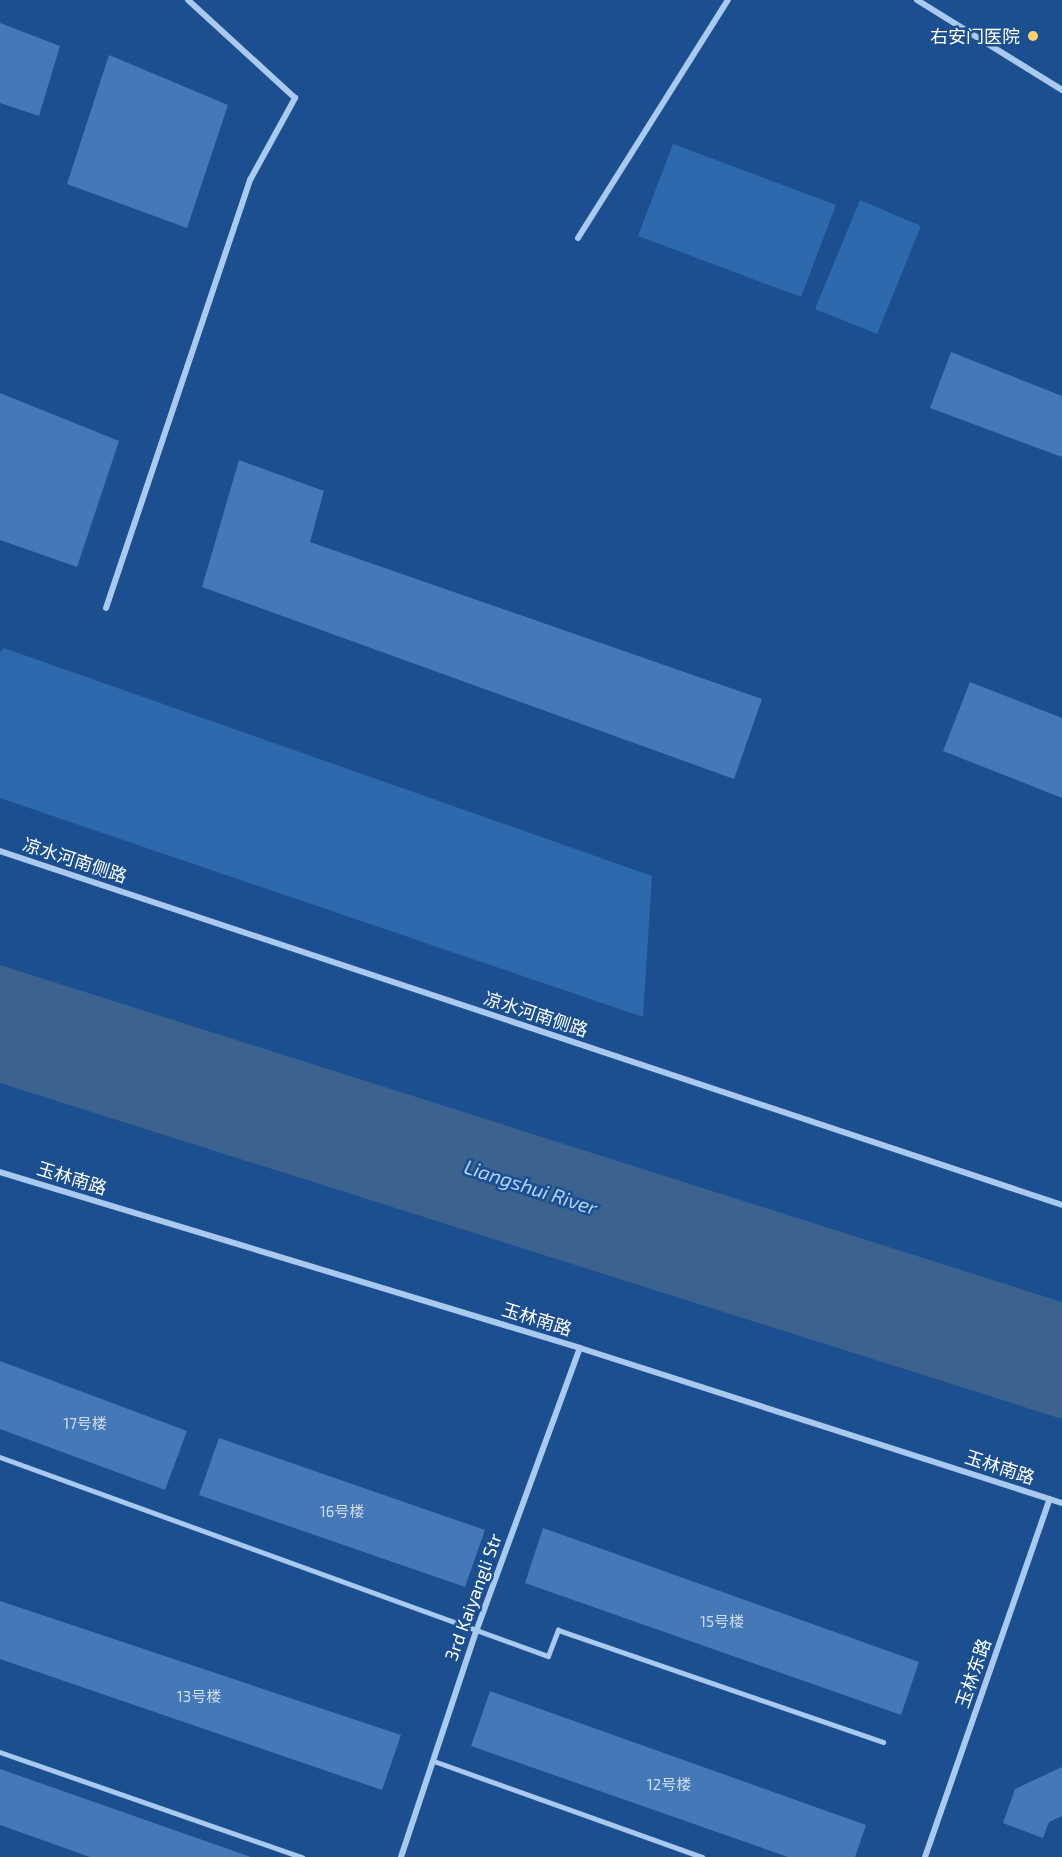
<!DOCTYPE html>
<meta charset="utf-8">
<style>
body{margin:0}
#map{position:relative;width:1062px;height:1857px;overflow:hidden;background:#1b4f8f;font-family:"Exo 2","Noto Sans SC",sans-serif}
div>[style]{position:absolute}
.green>*{inset:0;background:#2e69ad}
.water>*{inset:0;background:#3c6290}
.building>*{inset:0;background:#4478b7}
.service>*{height:4.5px;margin:-2.25px;padding:0 2.25px;transform-origin:2.25px;border-radius:2.25px;background:#a9c9ee}
.minor>*{height:6px;margin:-3px;padding:0 3px;transform-origin:3px;border-radius:3px;background:#a9c9ee}
.dots>*{width:16px;height:16px;translate:-50% -50%;box-sizing:border-box;border:3px solid #1b4f8f;border-radius:50%}
span{translate:-50% -50%;white-space:nowrap;text-align:center;line-height:1.15;-webkit-text-stroke:5px #1b4f8f;paint-order:stroke}
.number-label{font-size:15px;color:#d0dded}
.number-label span{-webkit-text-stroke-width:0}
.poi-label{font-size:18px;color:#fff}
.right{translate:-100% -50%;text-align:right}
.street-label{font-size:18px;color:#fff}
.water-label{font-size:20px;color:#b5d3f5;font-style:italic}
</style>
<div id="map">
<div class="green">
<div style="clip-path:polygon(673px 144px,836px 205px,801px 297px,638px 236px)"></div>
<div style="clip-path:polygon(860px 200px,921px 226px,877px 334px,815px 309px)"></div>
<div style="clip-path:polygon(4px 648px,652px 876px,643px 1017px,0 798px,0 652px)"></div>
</div>
<div class="water">
<div style="clip-path:polygon(0 965px,1062px 1302px,1062px 1419px,0 1083px)"></div>
</div>
<div class="building">
<div style="clip-path:polygon(0 23px,60px 46px,39px 116px,0 103px)"></div>
<div style="clip-path:polygon(109px 55px,228px 105px,187px 228px,67px 184px)"></div>
<div style="clip-path:polygon(951px 352px,1062px 396px,1062px 457px,930px 408px)"></div>
<div style="clip-path:polygon(0 393px,119px 441px,77px 567px,0 540px)"></div>
<div style="clip-path:polygon(239px 460px,324px 491px,310px 542px,762px 699px,734px 779px,202px 587px)"></div>
<div style="clip-path:polygon(970px 682px,1062px 718px,1062px 798px,943px 751px)"></div>
<div style="clip-path:polygon(0 1361px,187px 1431px,165px 1490px,0 1429px)"></div>
<div style="clip-path:polygon(219px 1438px,485px 1530px,465px 1587px,199px 1495px)"></div>
<div style="clip-path:polygon(543px 1528px,919px 1662px,901px 1715px,525px 1583px)"></div>
<div style="clip-path:polygon(0 1601px,401px 1735px,382px 1790px,0 1659px)"></div>
<div style="clip-path:polygon(490px 1691px,866px 1825px,855px 1857px,788px 1857px,471px 1746px)"></div>
<div style="clip-path:polygon(1062px 1767px,1062px 1816px,1049px 1822px,1043px 1838px,1003px 1823px,1015px 1789px)"></div>
<div style="clip-path:polygon(0 1769px,251px 1857px,90px 1857px,0 1825px)"></div>
</div>
<div class="service">
<div style="left:0;top:1457px;width:583px;rotate:19.96deg"></div>
<div style="left:548px;top:1656px;width:28px;rotate:-69deg"></div>
<div style="left:558px;top:1630px;width:344px;rotate:19deg"></div>
<div style="left:0;top:1752px;width:320px;rotate:19.2deg"></div>
<div style="left:434px;top:1761px;width:285px;rotate:19.7deg"></div>
</div>
<div class="minor">
<div style="left:917px;top:0;width:171px;rotate:31.8deg"></div>
<div style="left:578px;top:238px;width:281px;rotate:-57.8deg"></div>
<div style="left:106px;top:608px;width:452px;rotate:-71.4deg"></div>
<div style="left:250px;top:180px;width:94px;rotate:-61.2deg"></div>
<div style="left:295px;top:98px;width:145px;rotate:-137.5deg"></div>
<div style="left:0;top:851px;width:1119px;rotate:18.43deg"></div>
<div style="left:0;top:1172px;width:606px;rotate:16.88deg"></div>
<div style="left:580px;top:1348px;width:506px;rotate:17.83deg"></div>
<div style="left:401px;top:1857px;width:240px;rotate:-71.6deg"></div>
<div style="left:477px;top:1629px;width:299px;rotate:-69.9deg"></div>
<div style="left:925px;top:1857px;width:379px;rotate:-70.8deg"></div>
</div>
<div class="dots">
<div style="left:1033px;top:36px;background:#ffd166"></div>
</div>
<div class="number-label">
<span style="left:85px;top:1424px">17号楼</span>
<span style="left:342px;top:1512px">16号楼</span>
<span style="left:722px;top:1622px">15号楼</span>
<span style="left:199px;top:1697px">13号楼</span>
<span style="left:669px;top:1785px">12号楼</span>
</div>
<div class="poi-label">
<span class="right" style="left:1020px;top:36px">右安门医院</span>
</div>
<div class="street-label">
<span style="left:75px;top:860px;rotate:18deg">凉水河南侧路</span>
<span style="left:536px;top:1014px;rotate:18deg">凉水河南侧路</span>
<span style="left:72px;top:1178px;rotate:17deg">玉林南路</span>
<span style="left:537px;top:1319px;rotate:17deg">玉林南路</span>
<span style="left:1000px;top:1467px;rotate:18deg">玉林南路</span>
<span style="left:473px;top:1597px;rotate:-70deg">3rd Kaiyangli Str</span>
<span style="left:973px;top:1673px;rotate:-71deg">玉林东路</span>
</div>
<div class="water-label">
<span style="left:531px;top:1187px;rotate:18deg">Liangshui River</span>
</div>
</div>
